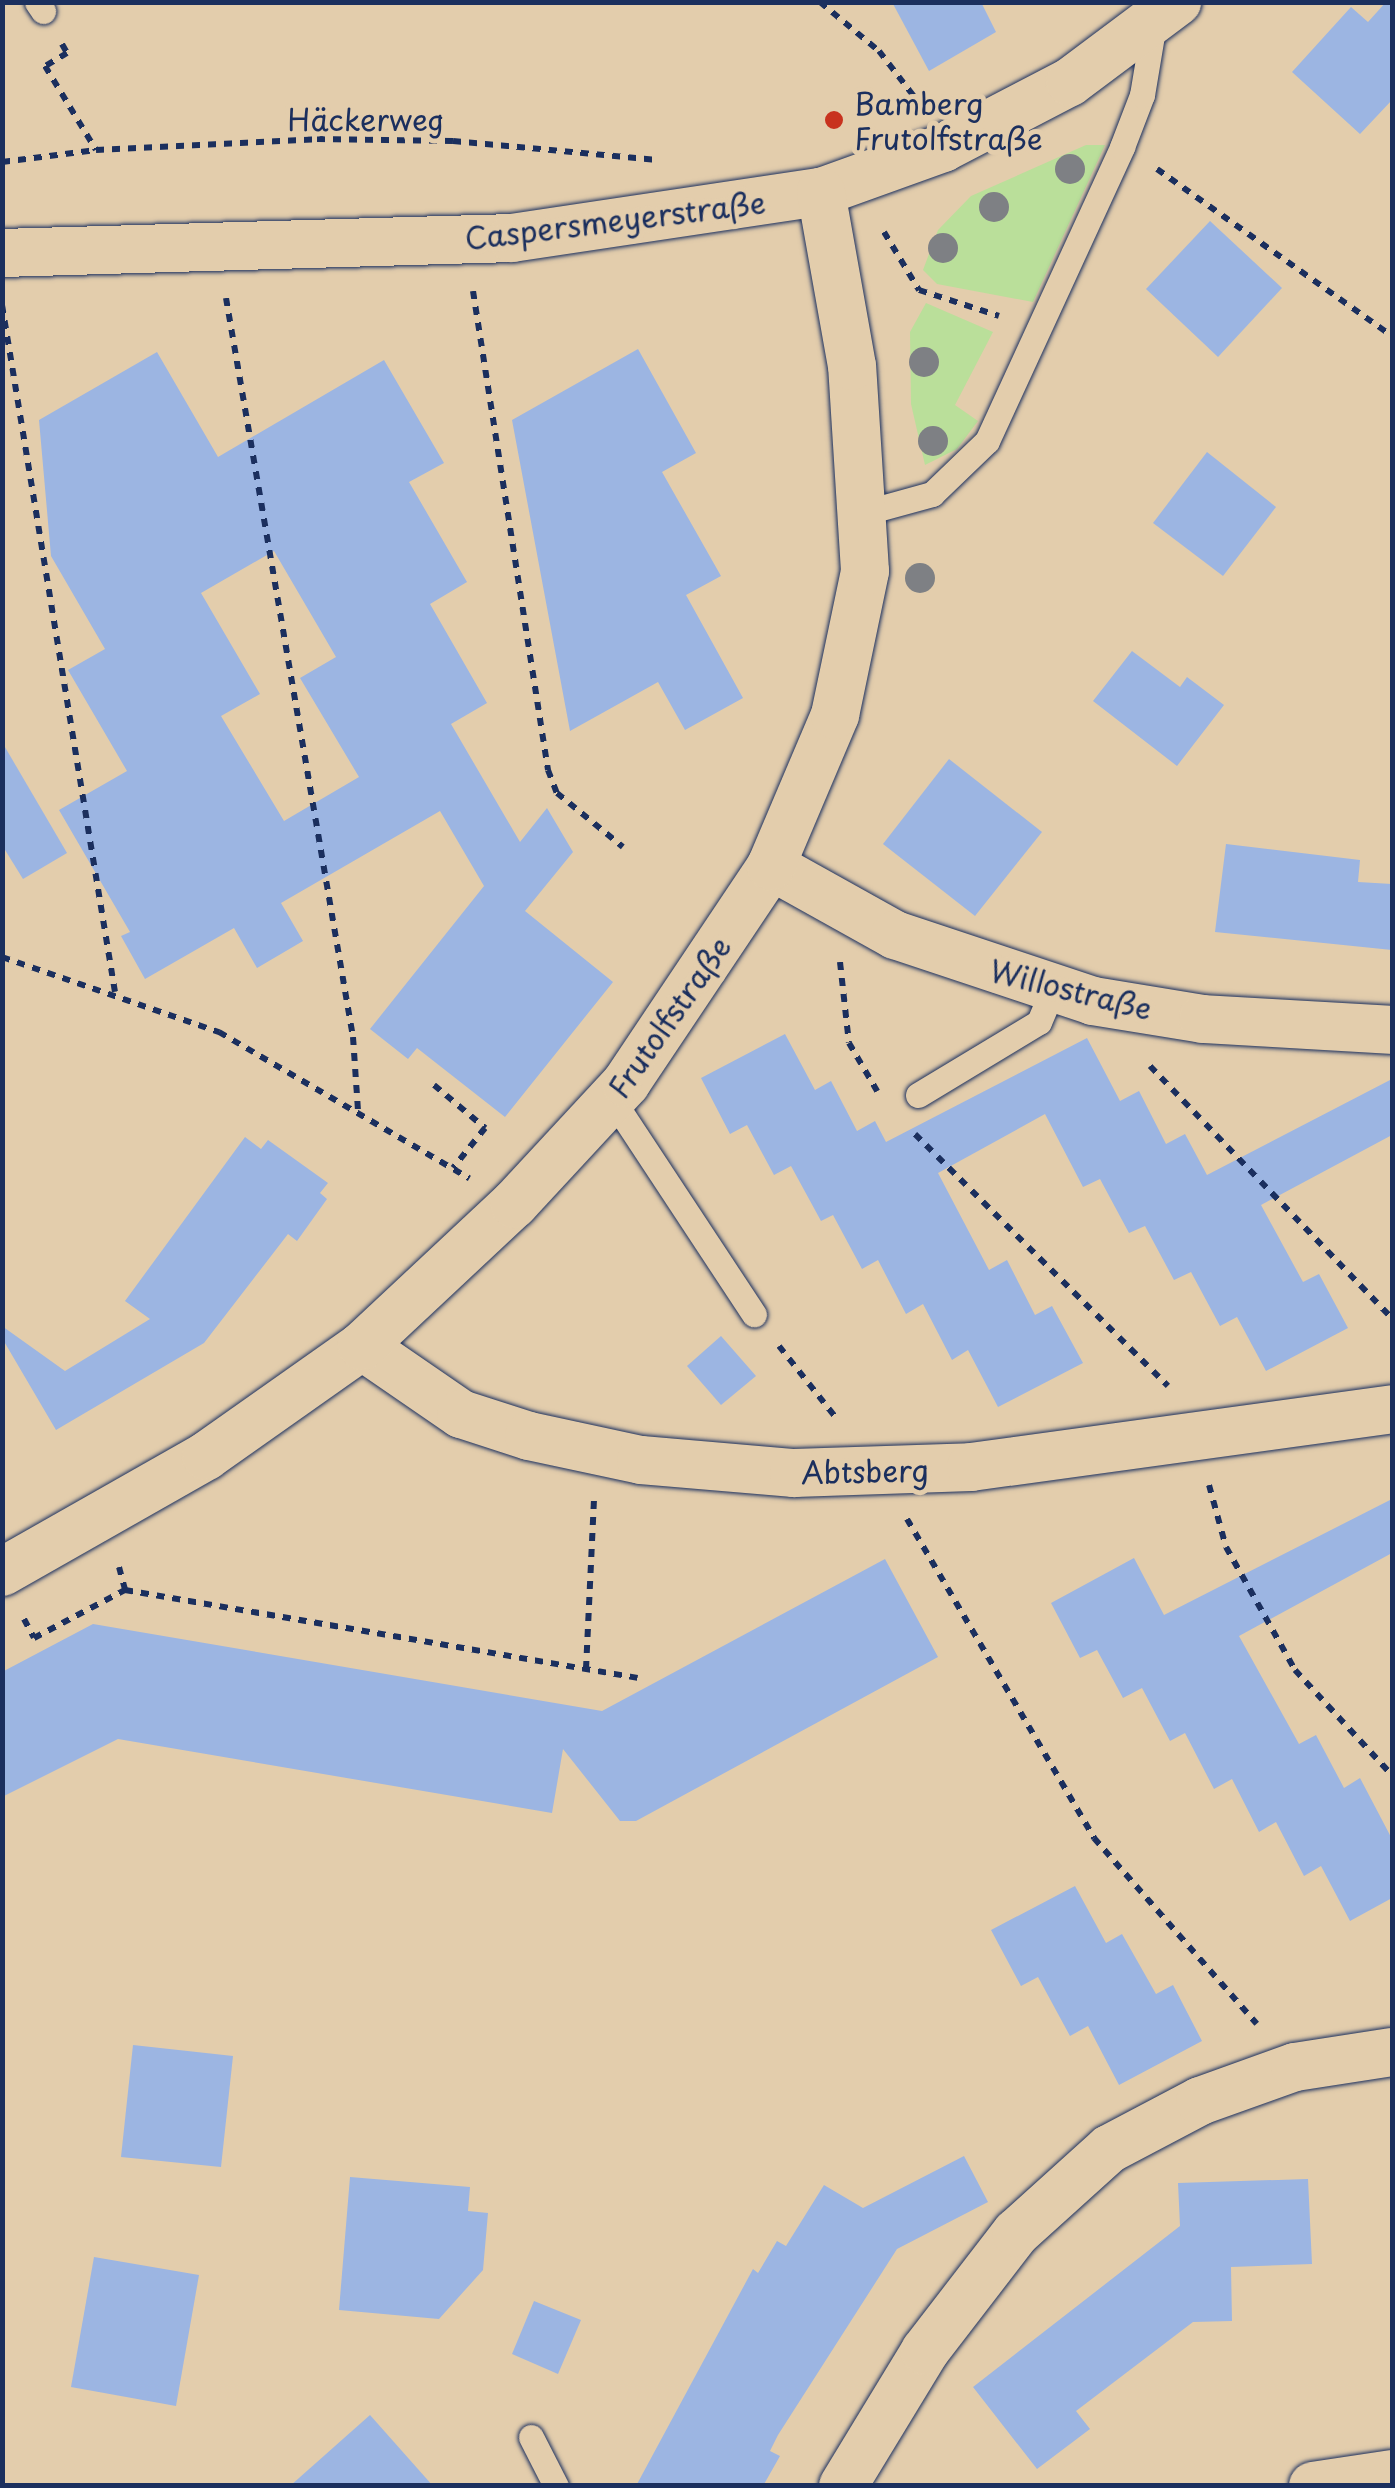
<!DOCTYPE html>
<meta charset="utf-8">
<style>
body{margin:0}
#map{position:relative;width:1395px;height:2488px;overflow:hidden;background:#e3cdac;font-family:"Playpen Sans",sans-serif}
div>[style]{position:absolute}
.green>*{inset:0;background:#badf9a}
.building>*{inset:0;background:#9cb5e2}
.path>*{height:6px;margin-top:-3px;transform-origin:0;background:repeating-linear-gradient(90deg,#1b2f5e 0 8px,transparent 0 16px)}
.roads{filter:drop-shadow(0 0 2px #1b2f5e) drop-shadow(0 0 2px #1b2f5e)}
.service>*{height:25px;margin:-12.5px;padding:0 12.5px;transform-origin:12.5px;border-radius:12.5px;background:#e3cdac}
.minor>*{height:48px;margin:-24px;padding:0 24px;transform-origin:24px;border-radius:24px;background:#e3cdac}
.trees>*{width:30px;height:30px;margin:-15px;border-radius:50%;background:#7e8084}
.dots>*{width:28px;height:28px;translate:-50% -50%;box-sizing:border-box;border:5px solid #e3cdac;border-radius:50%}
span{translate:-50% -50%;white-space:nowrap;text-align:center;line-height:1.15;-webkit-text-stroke:10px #e3cdac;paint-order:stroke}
.poi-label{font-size:30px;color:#1b2f5e}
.left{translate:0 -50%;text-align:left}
.street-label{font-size:30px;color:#1b2f5e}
.frame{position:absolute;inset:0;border:5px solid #1b2f5e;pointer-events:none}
</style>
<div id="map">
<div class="green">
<div style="clip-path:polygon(1086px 145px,1105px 145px,1033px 302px,937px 284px,923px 270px,938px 230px,971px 196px)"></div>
<div style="clip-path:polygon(926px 303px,993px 332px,955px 405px,978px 421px,957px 449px,925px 465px,911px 404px,910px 332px)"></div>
</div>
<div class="building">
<div style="clip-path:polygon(892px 2px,981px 2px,996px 32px,929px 71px)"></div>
<div style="clip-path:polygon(1386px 2px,1392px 2px,1392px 100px,1360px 134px,1292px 72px,1351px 7px,1368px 22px)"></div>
<div style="clip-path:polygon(1210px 221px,1282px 288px,1218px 357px,1146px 289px)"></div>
<div style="clip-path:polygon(638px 349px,696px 453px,662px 472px,721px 576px,686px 595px,743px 698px,685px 730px,658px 682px,570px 731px,512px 420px)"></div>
<div style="clip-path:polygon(evenodd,157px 352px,218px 457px,384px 360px,444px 463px,409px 482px,467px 582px,430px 604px,487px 703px,451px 724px,520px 842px,547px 808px,573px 852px,525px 911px,613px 982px,505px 1117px,417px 1048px,408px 1059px,370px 1029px,484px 886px,440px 811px,281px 903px,303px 941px,257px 968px,234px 928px,145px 979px,121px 936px,130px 932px,59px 810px,127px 771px,68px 670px,105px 649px,51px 556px,39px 420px,157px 352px,274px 551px,336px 657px,300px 678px,359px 777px,284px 821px,221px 716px,260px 694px,201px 593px,274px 551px)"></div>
<div style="clip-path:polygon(1207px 452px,1276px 507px,1223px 576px,1153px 523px)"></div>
<div style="clip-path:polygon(1132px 651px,1180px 687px,1187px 677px,1224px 705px,1177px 766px,1093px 701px)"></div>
<div style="clip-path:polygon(2px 742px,67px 853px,23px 879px,2px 845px)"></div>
<div style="clip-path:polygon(949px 759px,1042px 832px,975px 916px,883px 844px)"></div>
<div style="clip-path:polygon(1226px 844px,1360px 860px,1358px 882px,1392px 884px,1392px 950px,1215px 932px)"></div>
<div style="clip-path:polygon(785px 1034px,815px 1090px,831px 1081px,857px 1131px,875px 1121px,886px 1142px,1087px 1038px,1120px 1101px,1139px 1091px,1166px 1144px,1185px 1134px,1207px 1175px,1392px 1079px,1392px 1135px,1261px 1205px,1303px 1282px,1319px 1274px,1348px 1328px,1266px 1371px,1237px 1317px,1220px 1326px,1191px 1272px,1174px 1280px,1145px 1226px,1129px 1233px,1100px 1179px,1083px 1187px,1045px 1114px,938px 1173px,989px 1270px,1007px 1260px,1035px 1315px,1052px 1306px,1083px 1363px,998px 1407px,968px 1350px,952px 1360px,923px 1304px,906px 1314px,878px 1260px,862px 1269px,833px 1215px,821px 1221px,791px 1166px,774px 1175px,747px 1125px,730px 1134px,701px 1078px)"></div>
<div style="clip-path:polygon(245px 1137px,261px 1149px,268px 1140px,328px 1183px,320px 1193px,327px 1199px,297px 1241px,288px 1234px,204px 1343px,56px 1430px,2px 1338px,2px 1326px,65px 1371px,150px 1319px,125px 1301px)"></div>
<div style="clip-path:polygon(721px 1336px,756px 1376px,721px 1405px,687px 1366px)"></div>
<div style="clip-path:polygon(1392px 1499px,1392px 1553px,1239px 1636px,1299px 1744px,1316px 1735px,1344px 1788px,1360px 1778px,1392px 1839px,1392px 1898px,1350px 1921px,1321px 1866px,1304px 1876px,1276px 1822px,1259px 1832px,1232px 1779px,1214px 1789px,1185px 1733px,1170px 1741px,1142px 1688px,1123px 1698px,1097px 1650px,1080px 1658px,1051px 1603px,1134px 1558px,1164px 1615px)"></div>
<div style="clip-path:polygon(885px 1559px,938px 1657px,636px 1821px,620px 1821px,563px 1749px,552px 1813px,118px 1739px,2px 1797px,2px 1672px,93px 1624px,602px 1711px)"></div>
<div style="clip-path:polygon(1075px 1886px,1106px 1943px,1122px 1934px,1156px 1994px,1173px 1985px,1202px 2041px,1119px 2085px,1088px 2026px,1070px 2036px,1038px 1977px,1021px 1986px,991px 1930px)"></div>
<div style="clip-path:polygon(133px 2045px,233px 2056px,221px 2167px,121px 2157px)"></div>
<div style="clip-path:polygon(964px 2156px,988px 2202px,897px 2249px,778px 2435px,770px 2451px,780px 2456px,763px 2486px,636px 2486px,753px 2269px,758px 2273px,777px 2241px,786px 2246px,824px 2185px,863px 2208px)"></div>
<div style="clip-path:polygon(350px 2177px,470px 2187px,468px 2211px,488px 2213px,483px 2270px,439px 2319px,339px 2310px)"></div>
<div style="clip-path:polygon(1308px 2179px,1312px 2264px,1231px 2267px,1232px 2321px,1193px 2322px,1076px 2411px,1090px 2429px,1037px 2469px,973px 2387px,1180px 2226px,1178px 2183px)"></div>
<div style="clip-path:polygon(94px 2257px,199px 2275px,176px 2406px,71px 2387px)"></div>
<div style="clip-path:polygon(534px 2301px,581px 2320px,558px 2374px,512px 2354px)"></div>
<div style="clip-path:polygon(370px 2415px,433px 2486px,290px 2486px)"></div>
</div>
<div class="path">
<div style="left:820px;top:2px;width:77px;rotate:39.7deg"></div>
<div style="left:879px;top:51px;width:66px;rotate:52.4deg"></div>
<div style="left:62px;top:44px;width:10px;rotate:61deg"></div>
<div style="left:67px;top:53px;width:26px;rotate:149deg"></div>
<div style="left:45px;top:66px;width:98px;rotate:58.7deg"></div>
<div style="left:2px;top:162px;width:95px;rotate:-7.3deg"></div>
<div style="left:96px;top:150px;width:221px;rotate:-2.8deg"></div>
<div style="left:317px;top:139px;width:136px;rotate:0.8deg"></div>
<div style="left:453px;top:141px;width:205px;rotate:5.3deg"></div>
<div style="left:1157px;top:169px;width:288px;rotate:35.4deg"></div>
<div style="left:884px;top:232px;width:68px;rotate:58.9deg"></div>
<div style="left:919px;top:290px;width:84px;rotate:18deg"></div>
<div style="left:473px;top:291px;width:485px;rotate:81.1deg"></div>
<div style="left:548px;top:770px;width:25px;rotate:69deg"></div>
<div style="left:557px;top:793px;width:85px;rotate:39.3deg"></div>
<div style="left:226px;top:298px;width:750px;rotate:80.25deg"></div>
<div style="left:353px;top:1037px;width:73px;rotate:86.1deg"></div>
<div style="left:2px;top:305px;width:696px;rotate:80.66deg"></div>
<div style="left:2px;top:957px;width:230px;rotate:19.1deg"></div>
<div style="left:219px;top:1032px;width:290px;rotate:30.3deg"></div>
<div style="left:840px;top:962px;width:81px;rotate:83.7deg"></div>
<div style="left:849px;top:1043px;width:56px;rotate:59.7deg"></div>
<div style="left:1150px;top:1066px;width:349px;rotate:46.2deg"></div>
<div style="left:434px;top:1085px;width:67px;rotate:40.1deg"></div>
<div style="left:485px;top:1128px;width:51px;rotate:128.7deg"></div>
<div style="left:915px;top:1134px;width:357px;rotate:44.9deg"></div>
<div style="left:779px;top:1346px;width:93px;rotate:51.5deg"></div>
<div style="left:1209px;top:1485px;width:64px;rotate:74.7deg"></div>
<div style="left:1226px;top:1547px;width:141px;rotate:60.7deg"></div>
<div style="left:1295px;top:1670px;width:143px;rotate:47.3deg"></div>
<div style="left:907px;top:1519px;width:370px;rotate:59.6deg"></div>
<div style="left:1094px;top:1838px;width:247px;rotate:48.8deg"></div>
<div style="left:119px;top:1567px;width:24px;rotate:75deg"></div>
<div style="left:24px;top:1619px;width:21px;rotate:62deg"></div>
<div style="left:34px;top:1638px;width:103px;rotate:-27.8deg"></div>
<div style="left:125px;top:1590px;width:520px;rotate:9.73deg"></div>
<div style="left:586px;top:1669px;width:169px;rotate:-87.3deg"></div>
</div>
<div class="roads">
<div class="service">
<div style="left:37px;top:2px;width:11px;rotate:56deg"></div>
<div style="left:863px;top:513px;width:72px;rotate:-15.4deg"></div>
<div style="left:932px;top:494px;width:76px;rotate:-43.9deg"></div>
<div style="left:987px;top:441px;width:324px;rotate:-65.3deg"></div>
<div style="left:1122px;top:147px;width:56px;rotate:-69deg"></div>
<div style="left:1142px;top:95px;width:73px;rotate:-80.5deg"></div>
<div style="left:918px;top:1095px;width:141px;rotate:-31.1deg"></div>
<div style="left:1039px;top:1022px;width:36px;rotate:-67deg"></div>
<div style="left:612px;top:1099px;width:258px;rotate:56.6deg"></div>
<div style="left:531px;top:2437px;width:55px;rotate:63deg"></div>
</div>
<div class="minor">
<div style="left:2px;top:253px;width:510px;rotate:-1.68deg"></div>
<div style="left:512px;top:238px;width:312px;rotate:-8.5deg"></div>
<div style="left:821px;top:192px;width:130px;rotate:-19.8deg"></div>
<div style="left:943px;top:148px;width:143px;rotate:-27.5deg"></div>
<div style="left:1070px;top:82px;width:134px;rotate:-36.8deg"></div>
<div style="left:771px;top:866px;width:142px;rotate:29.1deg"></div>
<div style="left:895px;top:935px;width:209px;rotate:18.4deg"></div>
<div style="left:1093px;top:1001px;width:111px;rotate:9.3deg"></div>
<div style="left:1203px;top:1019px;width:189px;rotate:3.3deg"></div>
<div style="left:362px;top:1346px;width:120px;rotate:34.5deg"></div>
<div style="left:461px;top:1414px;width:71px;rotate:17.9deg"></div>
<div style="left:529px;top:1436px;width:115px;rotate:12.1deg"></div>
<div style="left:641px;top:1460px;width:154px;rotate:4.9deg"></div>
<div style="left:794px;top:1473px;width:177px;rotate:-1.9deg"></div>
<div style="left:971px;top:1467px;width:425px;rotate:-7.8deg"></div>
<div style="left:2px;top:1572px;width:235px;rotate:-29.6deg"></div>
<div style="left:206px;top:1456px;width:191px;rotate:-35.2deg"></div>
<div style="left:362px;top:1346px;width:208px;rotate:-43.1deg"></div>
<div style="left:514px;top:1204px;width:165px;rotate:-47.2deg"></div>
<div style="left:626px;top:1083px;width:261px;rotate:-56.2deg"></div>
<div style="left:771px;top:866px;width:164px;rotate:-67deg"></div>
<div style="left:835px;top:715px;width:147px;rotate:-78.2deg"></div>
<div style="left:865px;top:571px;width:205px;rotate:-93.6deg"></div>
<div style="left:852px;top:366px;width:177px;rotate:-100.1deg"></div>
<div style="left:843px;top:2486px;width:158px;rotate:-58.7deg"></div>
<div style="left:925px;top:2351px;width:149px;rotate:-52.4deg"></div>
<div style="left:1016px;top:2233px;width:125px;rotate:-42.1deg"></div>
<div style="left:1109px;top:2149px;width:103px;rotate:-27.8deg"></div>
<div style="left:1200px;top:2101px;width:101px;rotate:-19.7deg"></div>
<div style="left:1295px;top:2067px;width:98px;rotate:-8.8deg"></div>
<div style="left:1313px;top:2486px;width:80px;rotate:-8.6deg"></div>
</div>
</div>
<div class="trees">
<div style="left:1070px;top:169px"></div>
<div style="left:994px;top:207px"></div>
<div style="left:943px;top:248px"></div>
<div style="left:924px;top:362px"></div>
<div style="left:933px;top:441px"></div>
<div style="left:920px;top:578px"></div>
</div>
<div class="dots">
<div style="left:834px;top:120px;background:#c8321e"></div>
</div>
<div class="poi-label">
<span class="left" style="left:854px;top:120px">Bamberg<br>Frutolfstraße</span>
</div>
<div class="street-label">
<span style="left:366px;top:119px">Häckerweg</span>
<span style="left:615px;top:220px;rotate:-7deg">Caspersmeyerstraße</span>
<span style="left:1071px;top:989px;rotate:14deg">Willostraße</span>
<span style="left:669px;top:1017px;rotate:-55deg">Frutolfstraße</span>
<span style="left:865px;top:1471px;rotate:-1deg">Abtsberg</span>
</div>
<div class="frame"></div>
</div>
